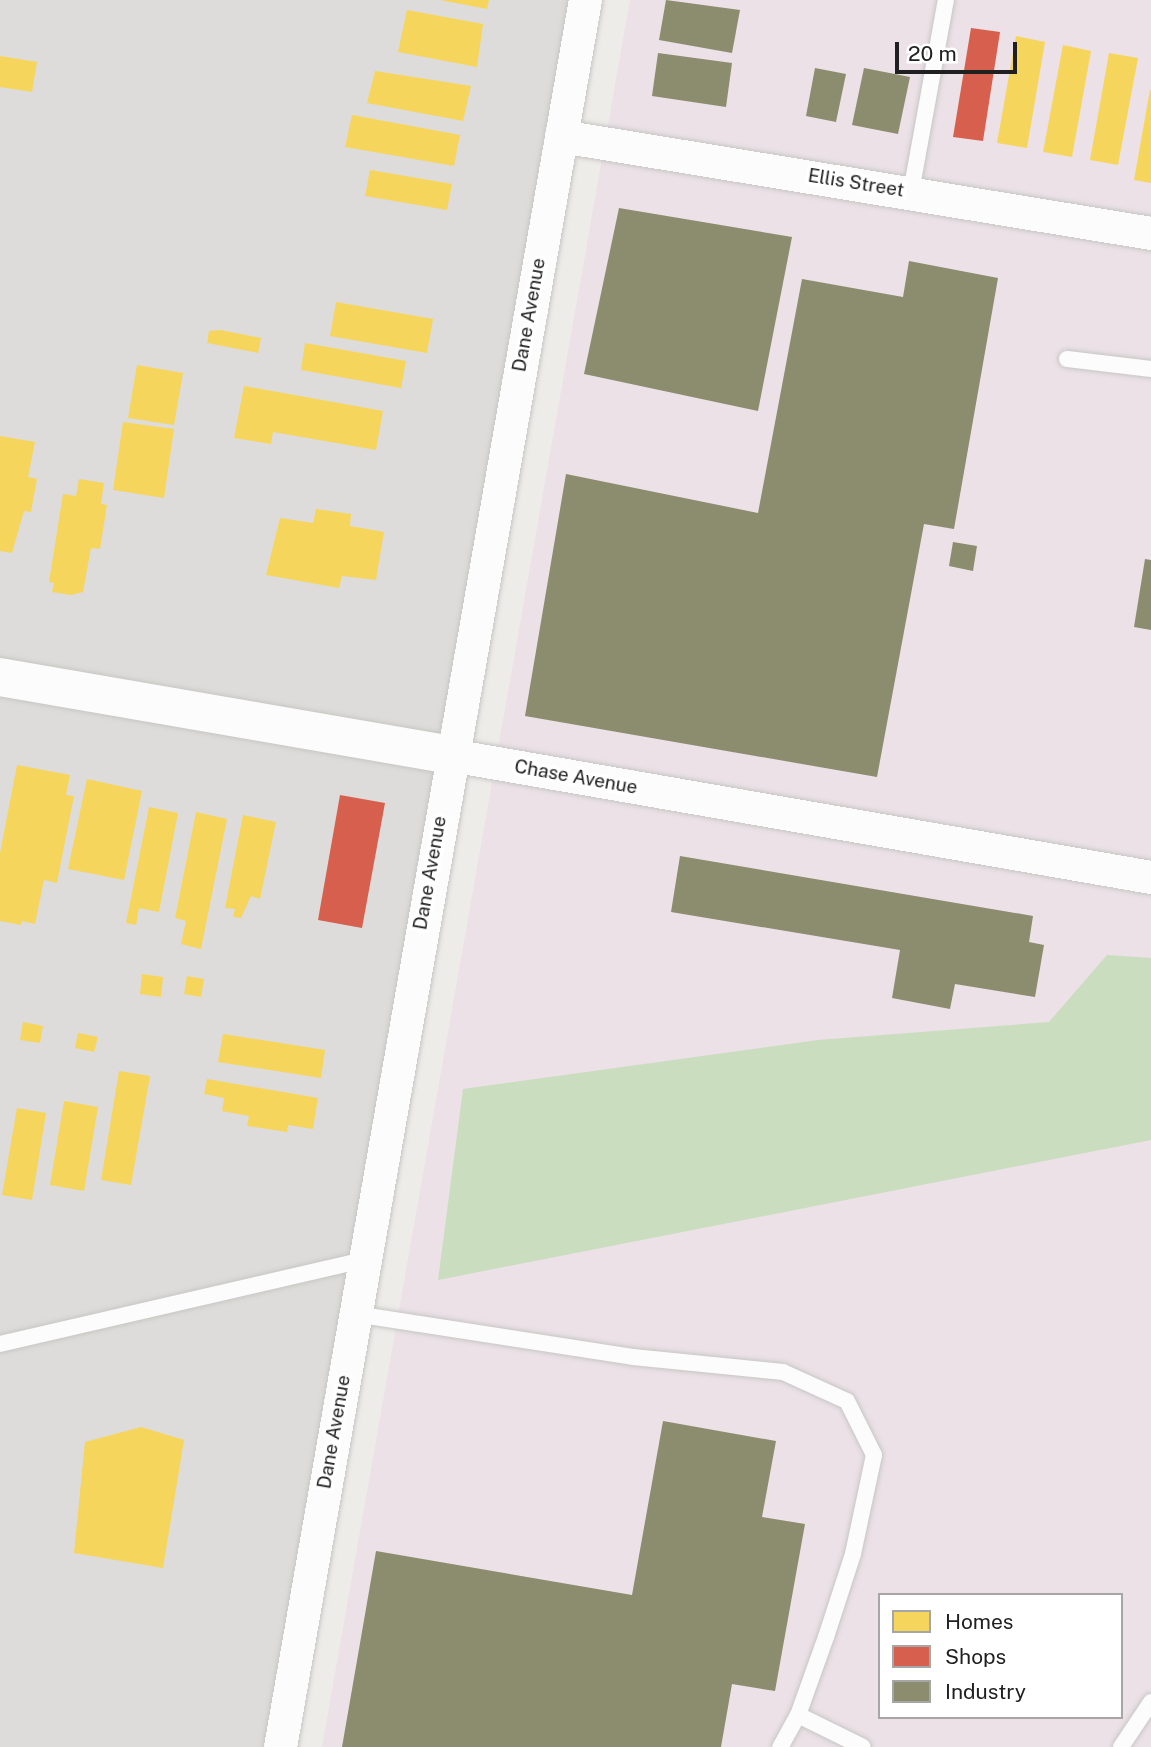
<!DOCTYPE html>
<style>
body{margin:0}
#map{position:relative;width:1151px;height:1747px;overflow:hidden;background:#eeece8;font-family:"Public Sans",sans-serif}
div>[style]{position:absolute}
.residential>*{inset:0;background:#dddcda}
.industrial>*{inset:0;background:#ebe1e7}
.forest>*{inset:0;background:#caddbe}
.homes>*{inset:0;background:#f6d55c}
.shops>*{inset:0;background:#d6604d}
.industry>*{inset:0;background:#8c8c6e}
.roads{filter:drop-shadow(0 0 2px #c7c6c4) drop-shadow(0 0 2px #c7c6c4)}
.service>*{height:16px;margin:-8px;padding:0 8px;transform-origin:8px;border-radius:8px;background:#fcfcfc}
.minor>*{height:33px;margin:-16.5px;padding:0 16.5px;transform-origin:16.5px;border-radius:16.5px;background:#fcfcfc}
.tertiary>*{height:38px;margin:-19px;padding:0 19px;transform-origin:19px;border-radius:19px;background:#fcfcfc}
span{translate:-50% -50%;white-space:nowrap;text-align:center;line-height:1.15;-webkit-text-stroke:7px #fff;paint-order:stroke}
.street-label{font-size:19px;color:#202020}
.legend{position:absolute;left:878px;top:1593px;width:245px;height:126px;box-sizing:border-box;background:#fff;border:2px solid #a6a6a6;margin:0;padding:9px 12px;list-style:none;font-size:21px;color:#202020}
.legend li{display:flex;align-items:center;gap:14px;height:35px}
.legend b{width:35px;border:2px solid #a6a6a6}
.scale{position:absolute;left:895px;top:42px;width:122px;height:32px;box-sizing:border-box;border:4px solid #202020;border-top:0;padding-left:9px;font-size:21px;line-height:24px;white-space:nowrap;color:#202020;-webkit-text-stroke:5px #fff;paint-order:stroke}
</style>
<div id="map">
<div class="residential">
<div style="clip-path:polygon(0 0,585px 0,280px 1747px,0 1747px)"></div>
</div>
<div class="industrial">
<div style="clip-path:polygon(evenodd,630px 0,1151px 0,1151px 1747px,322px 1747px,630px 0,880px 1595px,1121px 1595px,1121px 1717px,880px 1717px,880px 1595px)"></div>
</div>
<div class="forest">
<div style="clip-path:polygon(1107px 955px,1151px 958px,1151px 1140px,438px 1280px,463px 1089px,818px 1040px,1049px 1022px)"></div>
</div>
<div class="homes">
<div style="clip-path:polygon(440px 0,489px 0,487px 9px)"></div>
<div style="clip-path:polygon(407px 10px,483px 24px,477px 67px,398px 52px)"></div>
<div style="clip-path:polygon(1016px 36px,1045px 42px,1027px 148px,997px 143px)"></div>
<div style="clip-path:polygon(1063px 45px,1091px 51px,1072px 157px,1043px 152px)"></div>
<div style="clip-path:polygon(1109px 53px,1138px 58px,1118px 165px,1090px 160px)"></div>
<div style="clip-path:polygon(0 56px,37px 62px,32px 92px,0 87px)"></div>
<div style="clip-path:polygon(375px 71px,471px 86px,463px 121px,367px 103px)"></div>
<div style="clip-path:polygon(1150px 90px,1151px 90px,1151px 183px,1134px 180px)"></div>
<div style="clip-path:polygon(352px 115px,460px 135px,454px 166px,345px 147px)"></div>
<div style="clip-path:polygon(370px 170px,452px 184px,447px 210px,365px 196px)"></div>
<div style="clip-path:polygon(336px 302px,433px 319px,427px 353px,330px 336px)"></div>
<div style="clip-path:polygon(220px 330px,261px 338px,258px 353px,207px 343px,209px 331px)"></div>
<div style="clip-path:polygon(305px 343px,406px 361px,401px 388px,301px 370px)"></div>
<div style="clip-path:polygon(137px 365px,183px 373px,174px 425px,128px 418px)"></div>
<div style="clip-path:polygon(244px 386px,383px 411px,376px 450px,273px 432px,271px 444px,234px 438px)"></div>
<div style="clip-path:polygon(123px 422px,174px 429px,164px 498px,113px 490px)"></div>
<div style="clip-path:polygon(0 436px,35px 442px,28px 477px,37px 479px,31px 512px,24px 511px,12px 553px,0 551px)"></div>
<div style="clip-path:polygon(79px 479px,104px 483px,101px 504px,107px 505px,100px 549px,91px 548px,83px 592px,71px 595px,52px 592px,54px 583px,49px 582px,63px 494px,76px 496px)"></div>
<div style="clip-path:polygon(316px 509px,351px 514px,350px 526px,384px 532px,376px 580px,342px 576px,339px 588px,266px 575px,280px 518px,313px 523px)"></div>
<div style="clip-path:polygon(17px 765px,70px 775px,66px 795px,74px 796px,57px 883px,44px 880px,35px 924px,22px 921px,21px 925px,0 921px,0 853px)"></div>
<div style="clip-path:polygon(87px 779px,142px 791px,124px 880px,68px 869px)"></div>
<div style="clip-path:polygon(149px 807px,178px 813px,159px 912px,139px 908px,136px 925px,126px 923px)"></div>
<div style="clip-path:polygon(196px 812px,227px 819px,201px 949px,181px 944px,186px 921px,175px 918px)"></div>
<div style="clip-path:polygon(243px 815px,276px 822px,260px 899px,251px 896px,241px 918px,233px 917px,235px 909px,225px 908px)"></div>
<div style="clip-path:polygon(142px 974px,163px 977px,161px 997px,140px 994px)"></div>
<div style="clip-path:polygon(187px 976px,204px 979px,201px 997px,184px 994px)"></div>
<div style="clip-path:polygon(23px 1022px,43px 1026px,40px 1043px,20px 1040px)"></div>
<div style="clip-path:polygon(78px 1033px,98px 1037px,94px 1052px,75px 1048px)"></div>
<div style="clip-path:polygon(223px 1034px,325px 1050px,321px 1078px,218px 1062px)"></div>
<div style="clip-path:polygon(119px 1071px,150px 1076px,131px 1185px,101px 1180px)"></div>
<div style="clip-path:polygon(207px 1079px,318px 1098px,313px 1129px,288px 1125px,287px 1132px,247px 1126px,249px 1116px,222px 1111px,224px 1098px,204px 1094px)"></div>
<div style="clip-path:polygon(64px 1101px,98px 1107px,84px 1191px,50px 1185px)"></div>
<div style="clip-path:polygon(17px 1108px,46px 1113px,32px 1200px,2px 1195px)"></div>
<div style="clip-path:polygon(141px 1427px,184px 1440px,163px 1568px,74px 1553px,85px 1442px)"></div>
</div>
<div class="shops">
<div style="clip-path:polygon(971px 28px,1000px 32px,983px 141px,953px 137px)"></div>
<div style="clip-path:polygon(340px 795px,385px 803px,362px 928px,318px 920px)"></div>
</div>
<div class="industry">
<div style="clip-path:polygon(666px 0,740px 10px,732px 53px,659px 40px)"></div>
<div style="clip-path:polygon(658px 53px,732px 63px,726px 107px,652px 96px)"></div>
<div style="clip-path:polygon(815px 68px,846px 74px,836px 122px,806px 116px)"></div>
<div style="clip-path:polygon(864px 68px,910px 77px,898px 134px,852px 125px)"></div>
<div style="clip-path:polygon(619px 208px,792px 237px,758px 411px,584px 374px)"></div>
<div style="clip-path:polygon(909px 261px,998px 278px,954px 529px,924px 524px,877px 777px,525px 716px,566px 474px,758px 513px,802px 279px,903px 297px)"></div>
<div style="clip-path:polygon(953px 542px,977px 546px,973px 571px,949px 566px)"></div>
<div style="clip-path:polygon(1145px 559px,1151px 560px,1151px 630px,1134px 627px)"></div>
<div style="clip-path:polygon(680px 856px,1033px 916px,1029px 942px,1044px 945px,1035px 997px,955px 984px,950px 1009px,892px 998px,900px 950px,671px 912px)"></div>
<div style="clip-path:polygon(663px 1421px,776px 1441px,762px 1517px,805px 1524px,775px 1691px,732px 1684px,721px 1747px,342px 1747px,376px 1551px,632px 1595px)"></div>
</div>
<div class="roads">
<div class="service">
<div style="left:911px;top:192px;width:195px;rotate:-79.7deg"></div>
<div style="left:1067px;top:359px;width:85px;rotate:6.8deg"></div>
<div style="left:355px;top:1314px;width:281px;rotate:8.8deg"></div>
<div style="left:633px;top:1357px;width:151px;rotate:5.7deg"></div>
<div style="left:783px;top:1372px;width:70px;rotate:24.4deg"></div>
<div style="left:847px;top:1401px;width:60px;rotate:63.4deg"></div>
<div style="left:874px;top:1455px;width:101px;rotate:102deg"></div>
<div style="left:853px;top:1554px;width:87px;rotate:108deg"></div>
<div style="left:826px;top:1637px;width:83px;rotate:109.7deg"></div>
<div style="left:798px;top:1715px;width:37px;rotate:119deg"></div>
<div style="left:0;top:1344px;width:374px;rotate:-13deg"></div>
<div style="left:798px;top:1715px;width:72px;rotate:26.2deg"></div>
<div style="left:1121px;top:1747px;width:54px;rotate:-56.3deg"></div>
</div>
<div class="minor">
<div style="left:561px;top:136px;width:598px;rotate:9.34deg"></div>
<div style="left:451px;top:755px;width:711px;rotate:9.89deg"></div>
<div style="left:280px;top:1747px;width:1773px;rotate:-80.1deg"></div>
</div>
<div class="tertiary">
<div style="left:0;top:677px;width:458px;rotate:9.8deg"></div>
</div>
</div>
<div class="street-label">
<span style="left:856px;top:183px;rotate:9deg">Ellis Street</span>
<span style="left:529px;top:315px;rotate:-80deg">Dane Avenue</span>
<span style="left:576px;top:777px;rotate:10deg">Chase Avenue</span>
<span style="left:430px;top:873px;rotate:-80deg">Dane Avenue</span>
<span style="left:334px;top:1432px;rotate:-80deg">Dane Avenue</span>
</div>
<ul class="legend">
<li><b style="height:19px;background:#f6d55c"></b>Homes</li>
<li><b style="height:19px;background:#d6604d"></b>Shops</li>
<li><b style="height:19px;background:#8c8c6e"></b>Industry</li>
</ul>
<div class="scale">20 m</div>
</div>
